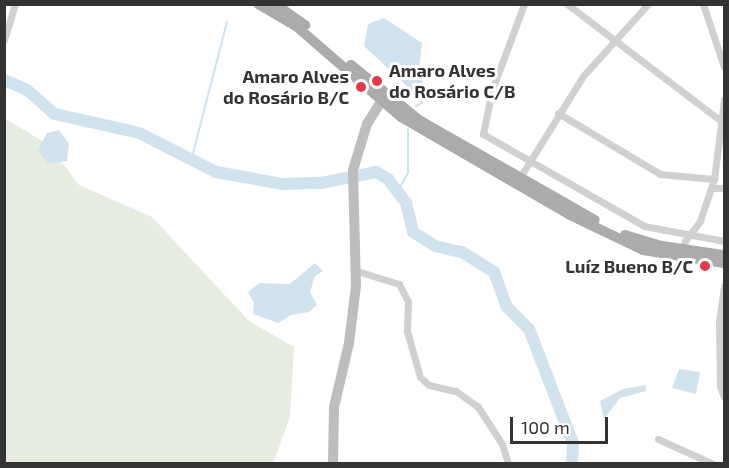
<!DOCTYPE html>
<meta charset="utf-8">
<style>
body{margin:0}
#map{position:relative;width:729px;height:468px;overflow:hidden;background:#fff;font-family:"Exo 2",sans-serif}
div>[style]{position:absolute}
.green>*{inset:0;background:#e6ecdf}
.water>*{inset:0;background:#cfe2ee}
.stream>*{height:2px;margin:-1px;padding:0 1px;transform-origin:1px;border-radius:1px;background:#cfe2ee}
.river>*{height:12px;margin:-6px;padding:0 6px;transform-origin:6px;border-radius:6px;background:#cfe2ee}
.street>*{height:7px;margin:-3.5px;padding:0 3.5px;transform-origin:3.5px;border-radius:3.5px;background:#d0d0d0}
.secondary>*{height:10px;margin:-5px;padding:0 5px;transform-origin:5px;border-radius:5px;background:#bdbdbd}
.primary>*{height:10px;margin:-5px;padding:0 5px;transform-origin:5px;border-radius:5px;background:#ababab}
.dots>*{width:16px;height:16px;translate:-50% -50%;box-sizing:border-box;border:3px solid #fff;border-radius:50%}
span{translate:-50% -50%;white-space:nowrap;text-align:center;line-height:1.15;-webkit-text-stroke:6px #fff;paint-order:stroke}
.poi-label{font-size:18px;color:#333;font-weight:700}
.left{translate:0 -50%;text-align:left}
.right{translate:-100% -50%;text-align:right}
.frame{position:absolute;inset:0;border:6px solid #333;pointer-events:none}
.scale{position:absolute;left:510px;top:417px;width:98px;height:27px;box-sizing:border-box;border:3px solid #333;border-top:0;padding-left:8px;font-size:18px;line-height:21px;white-space:nowrap;color:#333;-webkit-text-stroke:4px #fff;paint-order:stroke}
</style>
<div id="map">
<div class="green">
<div style="clip-path:polygon(4px 118px,49px 145px,79px 185px,152px 217px,249px 321px,294px 347px,290px 417px,273px 463px,5px 463px)"></div>
</div>
<div class="water">
<div style="clip-path:polygon(384px 18px,422px 43px,419px 72px,425px 89px,422px 93px,410px 89px,364px 46px,368px 24px)"></div>
<div style="clip-path:polygon(59px 130px,69px 144px,67px 161px,48px 163px,38px 150px,47px 133px)"></div>
<div style="clip-path:polygon(315px 263px,323px 271px,315px 276px,310px 292px,317px 305px,309px 312px,291px 315px,278px 323px,253px 314px,254px 303px,248px 292px,259px 283px,290px 284px)"></div>
<div style="clip-path:polygon(679px 369px,700px 372px,696px 394px,672px 388px)"></div>
<div style="clip-path:polygon(646px 385px,646px 391px,620px 398px,604px 419px,600px 401px,623px 389px)"></div>
</div>
<div class="stream">
<div style="left:416px;top:106px;width:7px;rotate:-27deg"></div>
<div style="left:422px;top:103px;width:14px;rotate:-78deg"></div>
<div style="left:191px;top:161px;width:144px;rotate:-75.5deg"></div>
<div style="left:398px;top:191px;width:21px;rotate:-61deg"></div>
<div style="left:408px;top:173px;width:44px;rotate:-90deg"></div>
</div>
<div class="river">
<div style="left:4px;top:80px;width:25px;rotate:23deg"></div>
<div style="left:27px;top:90px;width:37px;rotate:41deg"></div>
<div style="left:55px;top:114px;width:86px;rotate:12.7deg"></div>
<div style="left:139px;top:133px;width:86px;rotate:26.9deg"></div>
<div style="left:216px;top:172px;width:68px;rotate:10.2deg"></div>
<div style="left:283px;top:184px;width:38px;rotate:-2deg"></div>
<div style="left:321px;top:183px;width:56px;rotate:-11.3deg"></div>
<div style="left:376px;top:172px;width:14px;rotate:30deg"></div>
<div style="left:388px;top:179px;width:30px;rotate:53deg"></div>
<div style="left:406px;top:203px;width:30px;rotate:76deg"></div>
<div style="left:413px;top:232px;width:26px;rotate:32deg"></div>
<div style="left:435px;top:246px;width:28px;rotate:13deg"></div>
<div style="left:462px;top:252px;width:38px;rotate:32deg"></div>
<div style="left:494px;top:272px;width:37px;rotate:70deg"></div>
<div style="left:507px;top:307px;width:31px;rotate:45deg"></div>
<div style="left:529px;top:329px;width:122px;rotate:68.9deg"></div>
<div style="left:573px;top:443px;width:21px;rotate:93deg"></div>
</div>
<div class="street">
<div style="left:524px;top:4px;width:92px;rotate:110.4deg"></div>
<div style="left:492px;top:90px;width:45px;rotate:101.6deg"></div>
<div style="left:483px;top:134px;width:185px;rotate:29.7deg"></div>
<div style="left:644px;top:226px;width:81px;rotate:10.6deg"></div>
<div style="left:567px;top:4px;width:193px;rotate:37.2deg"></div>
<div style="left:703px;top:4px;width:66px;rotate:71.6deg"></div>
<div style="left:4px;top:40px;width:38px;rotate:-73deg"></div>
<div style="left:558px;top:113px;width:119px;rotate:30.9deg"></div>
<div style="left:660px;top:174px;width:54px;rotate:5.3deg"></div>
<div style="left:519px;top:179px;width:121px;rotate:-58.1deg"></div>
<div style="left:583px;top:76px;width:97px;rotate:-47.9deg"></div>
<div style="left:711px;top:188px;width:13px"></div>
<div style="left:683px;top:251px;width:10px;rotate:-79deg"></div>
<div style="left:685px;top:241px;width:25px;rotate:-53deg"></div>
<div style="left:700px;top:221px;width:44px;rotate:-71.6deg"></div>
<div style="left:714px;top:179px;width:80px;rotate:-82.8deg"></div>
<div style="left:357px;top:271px;width:44px;rotate:17.2deg"></div>
<div style="left:399px;top:284px;width:20px;rotate:63deg"></div>
<div style="left:408px;top:302px;width:29px;rotate:92deg"></div>
<div style="left:407px;top:331px;width:48px;rotate:74.2deg"></div>
<div style="left:420px;top:377px;width:12px;rotate:42deg"></div>
<div style="left:429px;top:385px;width:28px;rotate:13deg"></div>
<div style="left:456px;top:391px;width:27px;rotate:36deg"></div>
<div style="left:478px;top:407px;width:44px;rotate:57deg"></div>
<div style="left:502px;top:444px;width:21px;rotate:73deg"></div>
<div style="left:724px;top:286px;width:35px;rotate:98deg"></div>
<div style="left:719px;top:321px;width:65px;rotate:89.1deg"></div>
<div style="left:720px;top:386px;width:12px;rotate:70deg"></div>
<div style="left:658px;top:439px;width:60px;rotate:24.4deg"></div>
</div>
<div class="secondary">
<div style="left:333px;top:464px;width:57px;rotate:-89deg"></div>
<div style="left:334px;top:407px;width:66px;rotate:-76.8deg"></div>
<div style="left:349px;top:343px;width:57px;rotate:-83deg"></div>
<div style="left:356px;top:286px;width:116px;rotate:-91.5deg"></div>
<div style="left:353px;top:170px;width:48px;rotate:-73.1deg"></div>
<div style="left:367px;top:124px;width:34px;rotate:-58deg"></div>
</div>
<div class="primary">
<div style="left:258px;top:4px;width:44px;rotate:30.1deg"></div>
<div style="left:296px;top:26px;width:139px;rotate:40.9deg"></div>
<div style="left:401px;top:117px;width:195px;rotate:30.1deg"></div>
<div style="left:570px;top:215px;width:81px;rotate:25.6deg"></div>
<div style="left:643px;top:250px;width:82px;rotate:9.1deg"></div>
<div style="left:275px;top:4px;width:37px;rotate:35deg"></div>
<div style="left:351px;top:65px;width:87px;rotate:39deg"></div>
<div style="left:419px;top:120px;width:202px;rotate:29.6deg"></div>
<div style="left:625px;top:235px;width:39px;rotate:17deg"></div>
<div style="left:662px;top:246px;width:63px;rotate:8.3deg"></div>
</div>
<div class="dots">
<div style="left:377px;top:81px;background:#e63946"></div>
<div style="left:361px;top:87px;background:#e63946"></div>
<div style="left:705px;top:266px;background:#e63946"></div>
</div>
<div class="poi-label">
<span class="left" style="left:389px;top:81px">Amaro Alves<br>do Rosário C/B</span>
<span class="right" style="left:349px;top:87px">Amaro Alves<br>do Rosário B/C</span>
<span class="right" style="left:693px;top:266px">Luíz Bueno B/C</span>
</div>
<div class="frame"></div>
<div class="scale">100 m</div>
</div>
